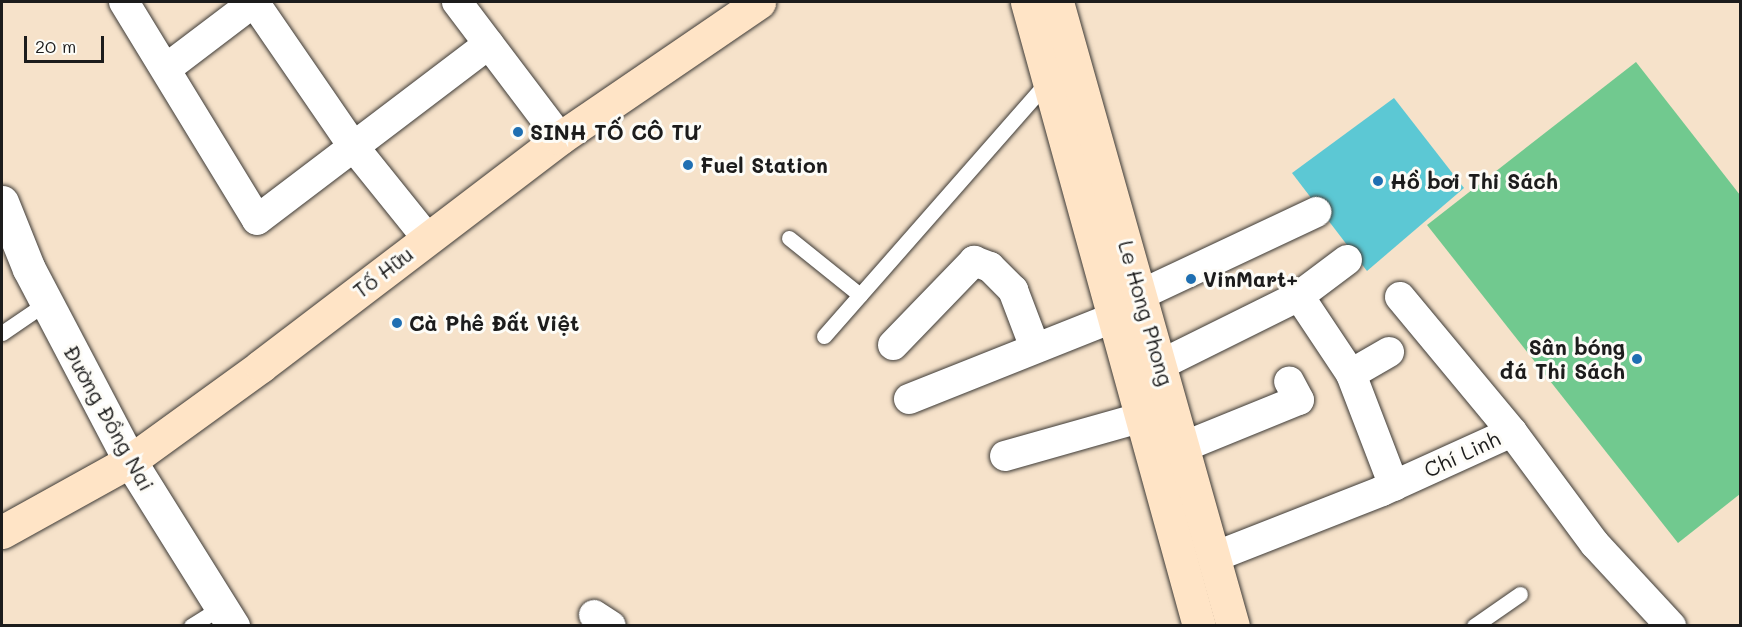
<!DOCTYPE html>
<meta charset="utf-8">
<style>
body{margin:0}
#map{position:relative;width:1742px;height:627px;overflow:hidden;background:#f6e2ca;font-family:Mali,sans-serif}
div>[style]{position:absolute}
.green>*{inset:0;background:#71c98f}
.water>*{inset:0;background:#5cc8d4}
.roads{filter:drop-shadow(0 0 2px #3d3a36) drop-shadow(0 0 2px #3d3a36)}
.service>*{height:15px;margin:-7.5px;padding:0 7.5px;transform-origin:7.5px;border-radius:7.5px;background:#fff}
.minor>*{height:30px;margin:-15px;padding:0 15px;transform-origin:15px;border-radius:15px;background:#fff}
.tertiary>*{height:33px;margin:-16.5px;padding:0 16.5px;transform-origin:16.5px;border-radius:16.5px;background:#fff}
.secondary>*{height:33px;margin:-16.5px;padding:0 16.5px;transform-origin:16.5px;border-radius:16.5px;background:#ffe4c6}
.dots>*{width:16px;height:16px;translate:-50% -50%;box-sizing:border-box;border:3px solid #fdfcf7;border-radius:50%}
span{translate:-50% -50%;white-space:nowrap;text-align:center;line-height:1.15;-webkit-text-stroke:6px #fdfcf7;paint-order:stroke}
.poi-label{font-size:21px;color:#1c1c1c;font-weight:700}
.left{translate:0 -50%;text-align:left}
.right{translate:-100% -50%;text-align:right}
.street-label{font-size:21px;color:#1c1c1c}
.frame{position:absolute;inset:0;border:3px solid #1c1c1c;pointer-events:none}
.scale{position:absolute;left:24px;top:36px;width:80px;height:27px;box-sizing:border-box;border:3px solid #1c1c1c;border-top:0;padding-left:8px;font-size:18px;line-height:21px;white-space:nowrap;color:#1c1c1c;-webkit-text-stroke:4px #fdfcf7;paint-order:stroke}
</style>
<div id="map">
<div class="green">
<div style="clip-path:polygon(1636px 62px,1740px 195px,1740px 494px,1678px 543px,1427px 225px)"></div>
</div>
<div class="water">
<div style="clip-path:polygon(1394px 98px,1464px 188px,1367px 271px,1292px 173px)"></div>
</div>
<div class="roads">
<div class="service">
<div style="left:789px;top:238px;width:91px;rotate:38.8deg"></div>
<div style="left:2px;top:333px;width:53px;rotate:-34.3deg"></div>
<div style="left:824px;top:336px;width:341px;rotate:-48.7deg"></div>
<div style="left:191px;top:626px;width:36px;rotate:-32deg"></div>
<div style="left:1474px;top:626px;width:56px;rotate:-34.8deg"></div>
</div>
<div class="minor">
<div style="left:124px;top:2px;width:255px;rotate:58.6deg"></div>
<div style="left:257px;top:220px;width:291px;rotate:-37.2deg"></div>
<div style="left:254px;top:2px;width:175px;rotate:55.5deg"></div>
<div style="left:353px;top:146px;width:118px;rotate:51.2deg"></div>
<div style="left:457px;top:2px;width:171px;rotate:52.9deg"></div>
<div style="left:167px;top:68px;width:109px;rotate:-37.2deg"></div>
<div style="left:1140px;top:295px;width:195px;rotate:-25.2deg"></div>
<div style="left:1299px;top:296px;width:94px;rotate:56.3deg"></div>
<div style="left:1351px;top:374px;width:120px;rotate:69deg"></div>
<div style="left:1400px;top:297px;width:175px;rotate:50.3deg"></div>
<div style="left:893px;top:345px;width:117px;rotate:-46deg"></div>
<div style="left:974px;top:261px;width:17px;rotate:21deg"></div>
<div style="left:990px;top:267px;width:33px;rotate:45deg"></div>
<div style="left:1013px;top:290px;width:62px;rotate:69.2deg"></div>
<div style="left:1160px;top:365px;width:155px;rotate:-26.4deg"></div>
<div style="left:1299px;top:296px;width:60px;rotate:-36.9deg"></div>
<div style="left:1351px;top:374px;width:44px;rotate:-30.1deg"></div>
<div style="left:909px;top:399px;width:222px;rotate:-21.7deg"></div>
<div style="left:1183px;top:447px;width:125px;rotate:-22.1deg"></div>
<div style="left:1299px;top:400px;width:21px;rotate:-118deg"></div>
<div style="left:1005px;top:456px;width:143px;rotate:-15.8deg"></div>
<div style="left:1214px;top:557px;width:180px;rotate:-21.4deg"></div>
<div style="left:1382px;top:491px;width:143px;rotate:-24.4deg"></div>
<div style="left:1512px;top:432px;width:139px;rotate:53.5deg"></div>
<div style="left:1595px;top:544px;width:112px;rotate:47.2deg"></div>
<div style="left:594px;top:615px;width:20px;rotate:33deg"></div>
</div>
<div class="tertiary">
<div style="left:2px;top:202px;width:72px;rotate:68.1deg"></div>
<div style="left:29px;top:269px;width:217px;rotate:62.3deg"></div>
<div style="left:130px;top:461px;width:195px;rotate:58deg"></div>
</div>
<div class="secondary">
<div style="left:1027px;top:2px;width:647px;rotate:74.59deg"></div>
<div style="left:1057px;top:2px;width:648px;rotate:74.25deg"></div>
<div style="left:2px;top:532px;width:146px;rotate:-29deg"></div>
<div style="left:130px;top:461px;width:162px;rotate:-35.9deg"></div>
<div style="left:261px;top:366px;width:376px;rotate:-37.3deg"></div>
<div style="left:560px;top:138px;width:241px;rotate:-34.3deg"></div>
</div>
</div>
<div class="dots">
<div style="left:518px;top:132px;background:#1f6fb2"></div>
<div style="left:688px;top:165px;background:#1f6fb2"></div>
<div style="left:1378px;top:181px;background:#1f6fb2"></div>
<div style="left:1191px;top:279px;background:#1f6fb2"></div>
<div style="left:397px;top:323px;background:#1f6fb2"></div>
<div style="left:1637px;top:359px;background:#1f6fb2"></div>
</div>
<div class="poi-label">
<span class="left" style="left:530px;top:132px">SINH TỐ CÔ TƯ</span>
<span class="left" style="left:700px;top:165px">Fuel Station</span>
<span class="left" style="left:1390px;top:181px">Hồ bơi Thi Sách</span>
<span class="left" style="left:1203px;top:279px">VinMart+</span>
<span class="left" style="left:409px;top:323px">Cà Phê Đất Việt</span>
<span class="right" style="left:1625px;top:359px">Sân bóng<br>đá Thi Sách</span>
</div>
<div class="street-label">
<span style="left:383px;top:272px;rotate:-38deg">Tố Hữu</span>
<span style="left:1146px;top:313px;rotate:74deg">Le Hong Phong</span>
<span style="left:109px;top:418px;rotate:61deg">Đường Đồng Nai</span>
<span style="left:1462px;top:454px;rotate:-25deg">Chí Linh</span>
</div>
<div class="frame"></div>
<div class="scale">20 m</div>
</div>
